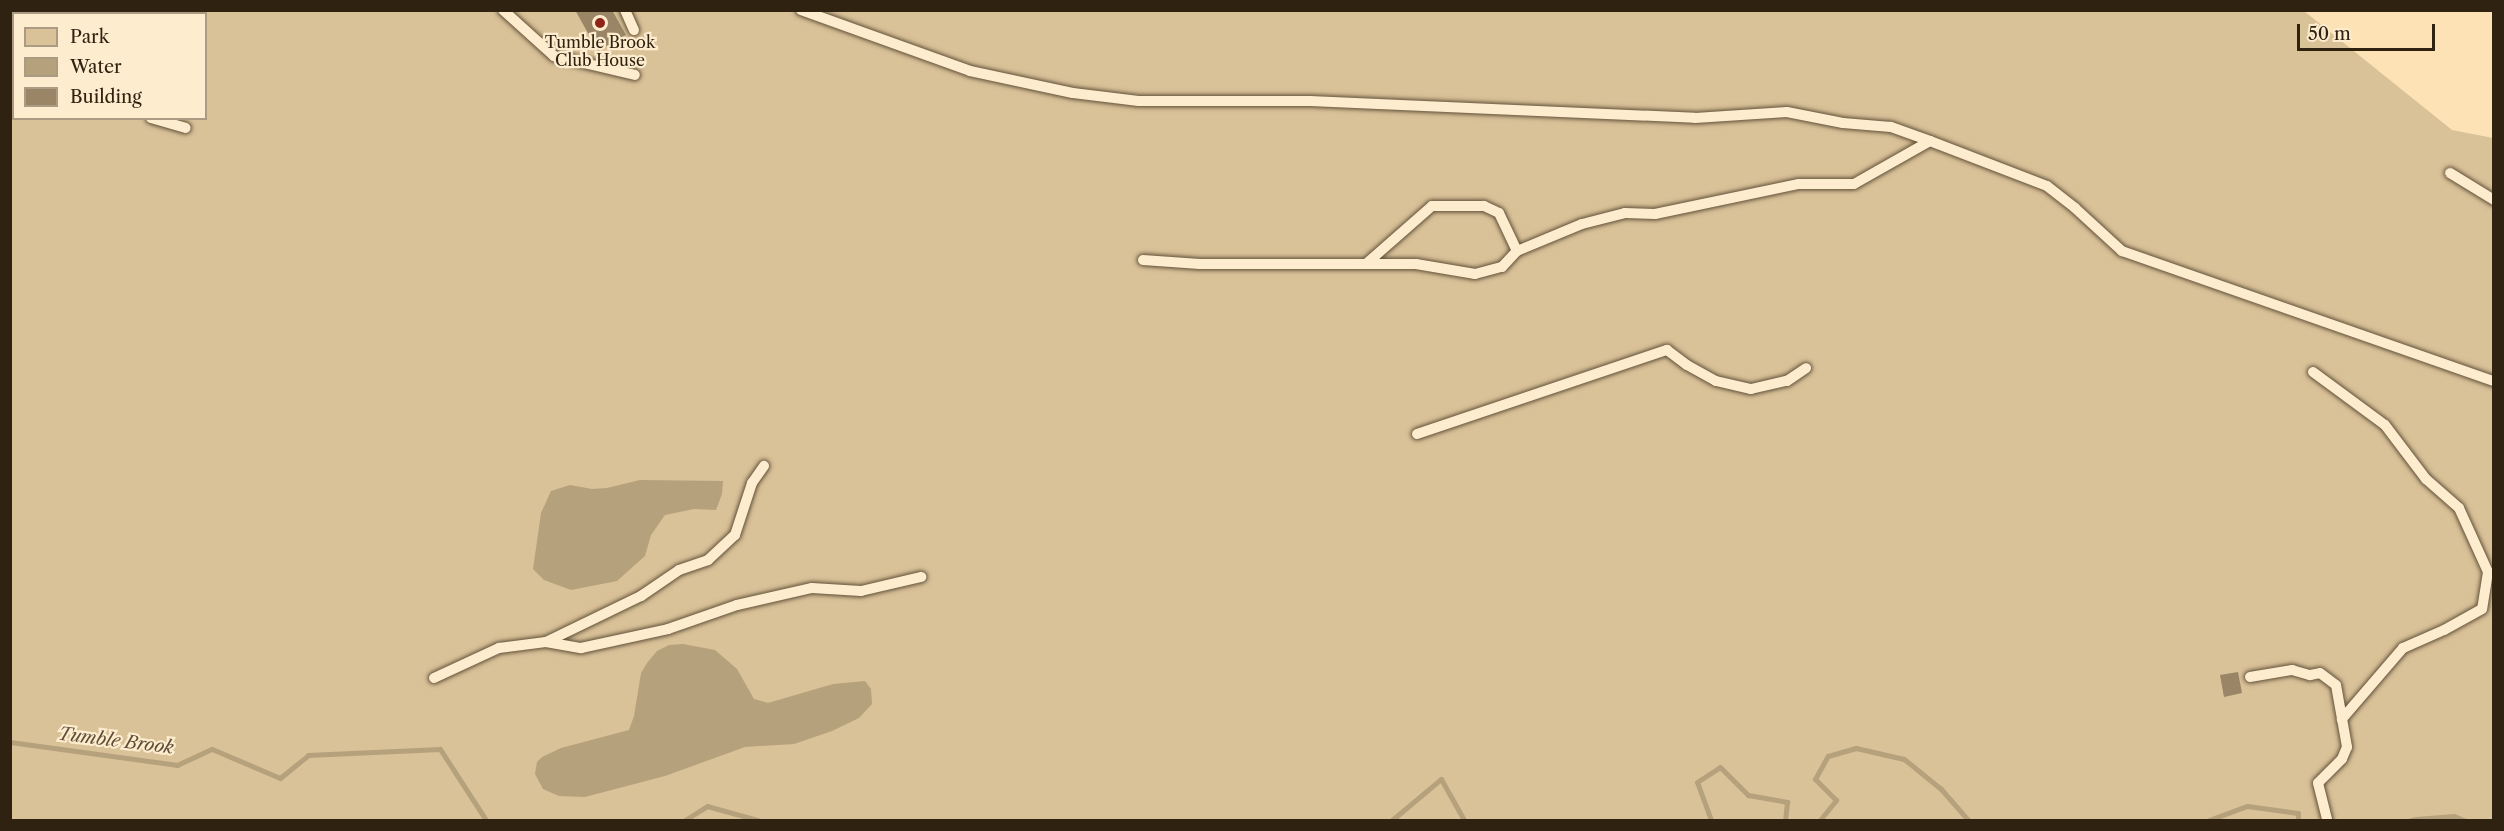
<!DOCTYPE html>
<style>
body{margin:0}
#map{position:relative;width:2504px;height:831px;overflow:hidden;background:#fce2b4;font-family:"Libre Caslon Text",serif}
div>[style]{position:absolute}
.green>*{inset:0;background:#d9c198}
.water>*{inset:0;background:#b6a17d}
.stream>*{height:5px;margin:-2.5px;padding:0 2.5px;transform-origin:2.5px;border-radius:2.5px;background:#b6a17d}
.building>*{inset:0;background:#9a8666}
.roads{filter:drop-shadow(0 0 2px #62523a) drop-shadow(0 0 2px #62523a)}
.service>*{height:10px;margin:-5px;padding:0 5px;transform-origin:5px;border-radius:5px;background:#fdecce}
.dots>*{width:16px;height:16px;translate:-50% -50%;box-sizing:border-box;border:3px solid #fdecce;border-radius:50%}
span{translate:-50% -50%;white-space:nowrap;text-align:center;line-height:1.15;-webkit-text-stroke:4.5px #fdecce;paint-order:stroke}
.poi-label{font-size:16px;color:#2f2211}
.water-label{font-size:18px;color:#5e4e37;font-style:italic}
.frame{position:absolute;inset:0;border:12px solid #2f2211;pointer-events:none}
.legend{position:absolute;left:12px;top:12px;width:195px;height:108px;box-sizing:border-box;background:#fdecce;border:2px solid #ab9b82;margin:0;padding:8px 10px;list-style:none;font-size:18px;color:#2f2211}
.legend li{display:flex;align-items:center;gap:12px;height:30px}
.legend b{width:30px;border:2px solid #ab9b82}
.scale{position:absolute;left:2297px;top:24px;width:138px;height:27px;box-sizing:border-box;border:3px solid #2f2211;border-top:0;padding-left:8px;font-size:18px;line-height:21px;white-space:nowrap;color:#2f2211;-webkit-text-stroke:4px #fdecce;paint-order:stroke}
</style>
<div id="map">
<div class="green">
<div style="clip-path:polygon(evenodd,10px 11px,2304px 11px,2452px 130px,2493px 138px,2493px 820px,11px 820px,10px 11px,14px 14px,206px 14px,206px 118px,14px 118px,14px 14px)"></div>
</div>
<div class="water">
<div style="clip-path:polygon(640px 480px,723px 481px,722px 494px,716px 510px,694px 509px,665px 515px,651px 535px,645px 556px,617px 581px,571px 590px,544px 580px,533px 569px,541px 513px,551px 491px,570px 485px,592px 489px,607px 488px)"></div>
<div style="clip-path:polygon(683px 644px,715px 650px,737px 669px,754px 699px,768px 703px,833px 684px,865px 681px,871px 689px,872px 704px,859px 718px,832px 731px,794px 744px,745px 747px,665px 776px,585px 797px,559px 796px,543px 789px,535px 774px,537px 762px,542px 757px,561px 748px,629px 730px,634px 716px,641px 673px,647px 663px,657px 651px,669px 645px)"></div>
<div style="clip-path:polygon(2455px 814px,2469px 820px,2403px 820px,2416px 817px)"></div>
</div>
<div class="stream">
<div style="left:10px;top:742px;width:169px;rotate:7.8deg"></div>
<div style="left:177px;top:765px;width:38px;rotate:-25deg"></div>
<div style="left:212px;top:749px;width:74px;rotate:23.1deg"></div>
<div style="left:280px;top:778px;width:36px;rotate:-39deg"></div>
<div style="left:308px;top:755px;width:132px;rotate:-2.6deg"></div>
<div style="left:440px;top:749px;width:85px;rotate:57.1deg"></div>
<div style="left:685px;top:820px;width:26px;rotate:-32deg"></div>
<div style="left:707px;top:806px;width:53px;rotate:15.4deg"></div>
<div style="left:1392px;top:820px;width:64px;rotate:-39.9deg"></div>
<div style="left:1441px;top:779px;width:47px;rotate:60.7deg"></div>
<div style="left:1711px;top:820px;width:40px;rotate:-110.2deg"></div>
<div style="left:1697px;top:782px;width:27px;rotate:-33deg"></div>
<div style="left:1720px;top:767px;width:40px;rotate:45deg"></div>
<div style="left:1748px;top:795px;width:40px;rotate:10deg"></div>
<div style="left:1787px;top:802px;width:18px;rotate:96deg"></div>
<div style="left:1820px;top:820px;width:26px;rotate:-51deg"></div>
<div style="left:1836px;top:800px;width:30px;rotate:-135deg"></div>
<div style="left:1815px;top:779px;width:26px;rotate:-61deg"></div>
<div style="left:1828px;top:756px;width:29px;rotate:-16deg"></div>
<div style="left:1856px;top:748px;width:49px;rotate:12.9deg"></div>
<div style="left:1904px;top:759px;width:48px;rotate:39deg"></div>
<div style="left:1941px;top:789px;width:41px;rotate:48.9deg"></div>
<div style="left:2209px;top:820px;width:40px;rotate:-20.2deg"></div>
<div style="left:2247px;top:806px;width:51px;rotate:7.8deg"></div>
<div style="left:2298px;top:813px;width:7px;rotate:90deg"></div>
</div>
<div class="building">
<div style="clip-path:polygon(575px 10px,612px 10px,626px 35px,598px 51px)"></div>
<div style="clip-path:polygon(2238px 672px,2242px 693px,2224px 697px,2220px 675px)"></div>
</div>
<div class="roads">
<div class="service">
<div style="left:503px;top:10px;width:69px;rotate:42deg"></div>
<div style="left:554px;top:56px;width:83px;rotate:13.2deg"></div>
<div style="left:625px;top:10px;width:22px;rotate:66deg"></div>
<div style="left:801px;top:10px;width:180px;rotate:19.8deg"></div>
<div style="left:970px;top:71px;width:105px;rotate:12.1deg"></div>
<div style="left:1073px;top:93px;width:66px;rotate:6.9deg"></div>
<div style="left:1139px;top:101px;width:171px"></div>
<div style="left:1310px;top:101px;width:385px;rotate:2.5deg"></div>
<div style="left:1695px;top:118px;width:92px;rotate:-3.7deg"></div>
<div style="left:1787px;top:112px;width:57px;rotate:11.1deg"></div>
<div style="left:1843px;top:123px;width:48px;rotate:4.8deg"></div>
<div style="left:1891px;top:127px;width:41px;rotate:19.7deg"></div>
<div style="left:10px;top:84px;width:5px;rotate:37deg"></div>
<div style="left:151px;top:118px;width:36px;rotate:16deg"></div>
<div style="left:2450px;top:173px;width:52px;rotate:31.5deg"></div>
<div style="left:1517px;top:251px;width:70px;rotate:-22.6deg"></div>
<div style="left:1582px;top:224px;width:44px;rotate:-14.3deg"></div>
<div style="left:1625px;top:213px;width:30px;rotate:2deg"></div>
<div style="left:1655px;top:214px;width:147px;rotate:-11.8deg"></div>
<div style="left:1799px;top:184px;width:55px"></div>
<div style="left:1854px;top:184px;width:87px;rotate:-29.5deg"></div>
<div style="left:1930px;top:141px;width:125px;rotate:21deg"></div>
<div style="left:2047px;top:186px;width:36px;rotate:38deg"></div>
<div style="left:2075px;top:208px;width:64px;rotate:42.5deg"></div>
<div style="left:2122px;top:251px;width:394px;rotate:19.3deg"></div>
<div style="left:1143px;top:260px;width:57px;rotate:4deg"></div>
<div style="left:1200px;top:264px;width:216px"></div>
<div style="left:1416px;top:264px;width:60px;rotate:9.6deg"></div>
<div style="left:1475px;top:274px;width:28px;rotate:-15deg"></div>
<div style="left:1502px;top:267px;width:22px;rotate:-47deg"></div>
<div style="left:1517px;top:251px;width:42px;rotate:-115.3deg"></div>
<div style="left:1499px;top:213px;width:17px;rotate:-155deg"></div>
<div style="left:1484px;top:206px;width:52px;rotate:180deg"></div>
<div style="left:1432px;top:206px;width:88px;rotate:138.7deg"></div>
<div style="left:2313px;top:372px;width:89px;rotate:36.4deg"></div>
<div style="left:2385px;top:425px;width:68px;rotate:52.8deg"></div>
<div style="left:2426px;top:479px;width:44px;rotate:41.3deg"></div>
<div style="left:2459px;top:508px;width:70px;rotate:65.6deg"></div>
<div style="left:2488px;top:572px;width:37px;rotate:99deg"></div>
<div style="left:2482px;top:609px;width:43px;rotate:151.1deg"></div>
<div style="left:2444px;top:630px;width:45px;rotate:156.3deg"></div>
<div style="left:2403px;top:648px;width:94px;rotate:130.7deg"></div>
<div style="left:1417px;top:434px;width:264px;rotate:-18.6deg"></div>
<div style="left:1667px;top:350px;width:25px;rotate:37deg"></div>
<div style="left:1687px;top:365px;width:33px;rotate:29deg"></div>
<div style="left:1716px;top:381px;width:36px;rotate:13deg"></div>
<div style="left:1751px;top:389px;width:37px;rotate:-13deg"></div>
<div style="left:1787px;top:381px;width:23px;rotate:-34deg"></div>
<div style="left:546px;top:642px;width:36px;rotate:10deg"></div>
<div style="left:581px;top:648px;width:89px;rotate:-12.3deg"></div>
<div style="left:668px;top:629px;width:73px;rotate:-19.2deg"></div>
<div style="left:737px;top:605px;width:77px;rotate:-12.8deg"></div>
<div style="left:812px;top:588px;width:49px;rotate:3.5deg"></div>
<div style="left:861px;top:591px;width:62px;rotate:-13.1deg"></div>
<div style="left:2250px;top:677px;width:43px;rotate:-9.5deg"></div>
<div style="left:2292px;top:670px;width:19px;rotate:16deg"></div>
<div style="left:2310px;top:675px;width:10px;rotate:-11deg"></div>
<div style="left:2320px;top:673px;width:20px;rotate:37deg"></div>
<div style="left:2336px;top:685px;width:63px;rotate:79.9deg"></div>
<div style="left:2347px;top:747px;width:13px;rotate:113deg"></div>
<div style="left:2342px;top:759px;width:34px;rotate:135deg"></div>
<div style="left:2318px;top:783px;width:38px;rotate:76deg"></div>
<div style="left:434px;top:678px;width:72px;rotate:-24.8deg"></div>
<div style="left:499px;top:648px;width:47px;rotate:-7.3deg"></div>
<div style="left:546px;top:642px;width:106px;rotate:-25.8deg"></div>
<div style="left:641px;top:596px;width:46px;rotate:-34.4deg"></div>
<div style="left:679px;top:570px;width:31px;rotate:-19deg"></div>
<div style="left:708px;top:560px;width:37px;rotate:-43deg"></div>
<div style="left:735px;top:535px;width:55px;rotate:-71.9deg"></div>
<div style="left:752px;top:483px;width:21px;rotate:-55deg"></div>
</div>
</div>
<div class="dots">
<div style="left:600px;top:23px;background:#8f2418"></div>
</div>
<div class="poi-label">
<span style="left:600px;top:51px">Tumble Brook<br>Club House</span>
</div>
<div class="water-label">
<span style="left:116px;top:741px;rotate:7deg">Tumble Brook</span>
</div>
<div class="frame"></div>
<ul class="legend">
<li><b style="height:16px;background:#d9c198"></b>Park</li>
<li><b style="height:16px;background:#b6a17d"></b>Water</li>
<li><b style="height:16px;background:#9a8666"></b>Building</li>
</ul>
<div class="scale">50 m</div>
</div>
